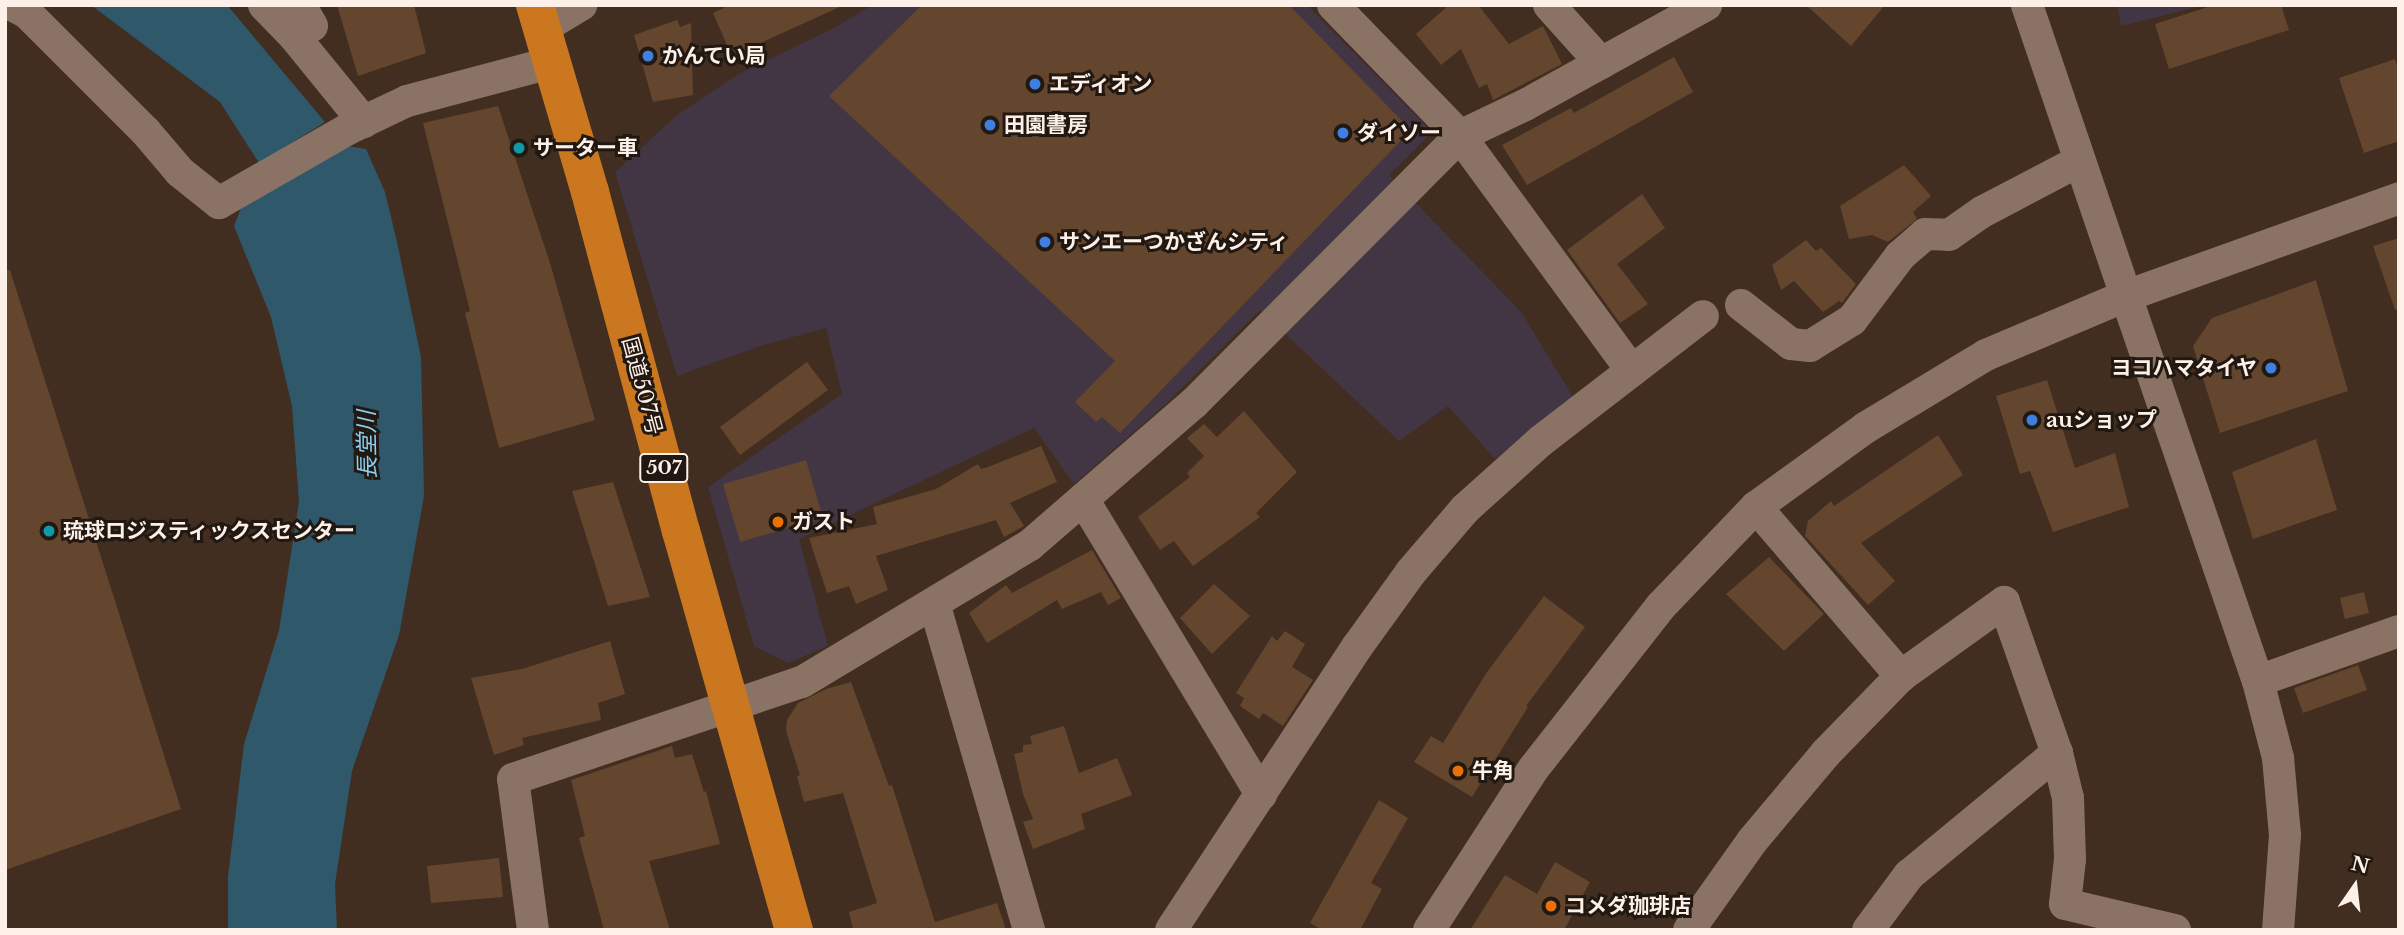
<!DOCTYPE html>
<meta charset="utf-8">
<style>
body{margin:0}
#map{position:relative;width:2404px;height:935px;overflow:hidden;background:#412e20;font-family:"Libre Baskerville","Noto Sans JP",serif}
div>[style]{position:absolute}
.commercial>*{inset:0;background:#423544}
.water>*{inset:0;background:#2f586b}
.building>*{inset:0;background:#64452e}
.minor>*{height:32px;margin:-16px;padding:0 16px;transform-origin:16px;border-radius:16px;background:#8a7364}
.highway>*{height:38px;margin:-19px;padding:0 19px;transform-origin:19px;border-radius:19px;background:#ca7720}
.dots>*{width:19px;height:19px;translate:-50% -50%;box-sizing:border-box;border:4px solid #211812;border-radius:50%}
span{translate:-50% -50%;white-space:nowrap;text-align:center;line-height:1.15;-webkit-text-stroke:6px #211812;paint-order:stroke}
.shield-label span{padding:2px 5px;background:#211812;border:2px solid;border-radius:5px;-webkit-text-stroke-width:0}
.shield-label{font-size:19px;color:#fdf0e8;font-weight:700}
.poi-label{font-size:21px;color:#fdf0e8;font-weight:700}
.left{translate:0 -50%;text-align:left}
.right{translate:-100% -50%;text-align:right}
.street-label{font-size:21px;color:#fdf0e8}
.water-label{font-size:23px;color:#8ad0f3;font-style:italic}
.frame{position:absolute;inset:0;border:7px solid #fdf0e8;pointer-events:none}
.north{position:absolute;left:2320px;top:851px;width:70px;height:70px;-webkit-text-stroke:5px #211812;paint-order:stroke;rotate:14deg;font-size:19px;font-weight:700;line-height:28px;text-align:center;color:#fdf0e8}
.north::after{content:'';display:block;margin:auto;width:24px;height:32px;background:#fdf0e8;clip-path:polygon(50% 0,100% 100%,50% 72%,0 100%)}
</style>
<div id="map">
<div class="commercial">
<div style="clip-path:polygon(872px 5px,1307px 5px,1432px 132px,1389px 175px,1522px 313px,1576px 402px,1495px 459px,1448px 406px,1399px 441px,1260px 310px,1167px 403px,1074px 484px,1034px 428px,799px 539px,828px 646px,788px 663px,754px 646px,708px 487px,842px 394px,826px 328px,760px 346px,677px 376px,615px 172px,677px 115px,739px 74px,836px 27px)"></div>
<div style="clip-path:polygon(2117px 5px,2205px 5px,2121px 26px)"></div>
</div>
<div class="water">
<div style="clip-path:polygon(91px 5px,227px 5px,325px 122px,259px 163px,220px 102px)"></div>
<div style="clip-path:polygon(347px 146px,366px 149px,385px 192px,397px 242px,421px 357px,424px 496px,399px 635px,352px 771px,335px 884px,337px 930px,228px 930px,228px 877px,244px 744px,279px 630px,299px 502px,292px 406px,271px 317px,234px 226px,241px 208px)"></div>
</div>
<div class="building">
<div style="clip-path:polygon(337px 5px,414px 5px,426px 53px,358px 76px)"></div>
<div style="clip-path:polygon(730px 5px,844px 5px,732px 56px,713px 13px)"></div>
<div style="clip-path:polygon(922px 5px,1289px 5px,1411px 130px,1120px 433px,1102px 417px,1096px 422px,1075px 402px,1115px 361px,829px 96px)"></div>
<div style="clip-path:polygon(1449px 5px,1478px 5px,1509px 44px,1543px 26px,1562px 64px,1493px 100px,1487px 84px,1479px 88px,1461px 49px,1441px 65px,1416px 34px)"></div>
<div style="clip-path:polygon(1806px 5px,1885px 5px,1851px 46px)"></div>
<div style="clip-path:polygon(2214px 5px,2281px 5px,2289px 30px,2169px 69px,2155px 24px)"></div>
<div style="clip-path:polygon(677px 20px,680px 27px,691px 23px,693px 95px,653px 102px,634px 35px)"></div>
<div style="clip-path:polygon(1674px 57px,1693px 92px,1527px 185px,1502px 145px,1571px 108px,1574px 113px)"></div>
<div style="clip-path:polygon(2395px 59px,2399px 70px,2399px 141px,2364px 153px,2339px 78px)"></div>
<div style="clip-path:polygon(498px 106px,550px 263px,595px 420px,499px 448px,465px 313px,470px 311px,423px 123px)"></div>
<div style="clip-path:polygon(1904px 165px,1931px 196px,1913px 212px,1917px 219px,1888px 242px,1872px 235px,1849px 239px,1840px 206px)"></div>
<div style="clip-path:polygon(1642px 194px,1665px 228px,1617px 264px,1648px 304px,1620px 323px,1567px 250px)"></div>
<div style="clip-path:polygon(2399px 238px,2399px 309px,2395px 310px,2373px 246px)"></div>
<div style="clip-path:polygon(1806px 240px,1816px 251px,1821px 248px,1856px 284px,1842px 303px,1839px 301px,1823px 312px,1794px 281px,1781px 290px,1772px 265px)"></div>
<div style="clip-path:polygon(5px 270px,10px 270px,181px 809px,5px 870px)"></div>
<div style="clip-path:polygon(2316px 280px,2348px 391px,2220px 433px,2193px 346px,2212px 318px)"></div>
<div style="clip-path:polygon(807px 362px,828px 390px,740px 455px,720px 427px)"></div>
<div style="clip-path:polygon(2047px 380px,2075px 468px,2115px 453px,2129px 507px,2053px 532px,2030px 471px,2020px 474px,1996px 396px)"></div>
<div style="clip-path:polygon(1244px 411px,1297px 472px,1256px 513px,1260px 517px,1193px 566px,1174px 541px,1160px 550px,1138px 517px,1190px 477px,1187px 473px,1204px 456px,1187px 438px,1204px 424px,1217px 437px)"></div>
<div style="clip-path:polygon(1938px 435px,1963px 475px,1861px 543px,1895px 581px,1868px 605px,1805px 536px,1808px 521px,1831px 501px,1834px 506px)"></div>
<div style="clip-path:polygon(2316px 439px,2337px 510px,2253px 539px,2232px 472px)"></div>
<div style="clip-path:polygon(1041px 446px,1057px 482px,1010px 503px,1024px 526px,1004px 537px,996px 520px,876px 556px,888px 590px,856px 604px,849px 586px,827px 593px,809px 538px,877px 524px,873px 507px,936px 489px,978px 464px,981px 469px,988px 467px)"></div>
<div style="clip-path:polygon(806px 460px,823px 518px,740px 542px,723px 484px)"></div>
<div style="clip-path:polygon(613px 482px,650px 597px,608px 606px,572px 491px)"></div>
<div style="clip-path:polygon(1092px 550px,1121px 598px,1108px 605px,1101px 592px,1062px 609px,1057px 600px,987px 643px,969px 613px,1006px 585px,1012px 593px)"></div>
<div style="clip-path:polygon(1769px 557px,1824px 614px,1784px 651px,1726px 594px)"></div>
<div style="clip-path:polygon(1214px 584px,1250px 616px,1212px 654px,1180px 618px)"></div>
<div style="clip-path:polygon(2364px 592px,2369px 613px,2345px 619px,2340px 598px)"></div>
<div style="clip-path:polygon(1544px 596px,1585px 627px,1526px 706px,1528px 707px,1472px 797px,1414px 762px,1431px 736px,1443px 743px,1487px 672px)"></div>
<div style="clip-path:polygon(1285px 631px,1305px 644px,1292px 667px,1313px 680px,1283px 726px,1263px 713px,1259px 719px,1240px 706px,1244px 698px,1236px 693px,1272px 636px,1277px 641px)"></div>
<div style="clip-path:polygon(610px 641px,625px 694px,598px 703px,601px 720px,522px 738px,524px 745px,494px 755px,471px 678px,522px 669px)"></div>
<div style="clip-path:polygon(2358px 665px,2367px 690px,2303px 713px,2294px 688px)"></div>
<div style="clip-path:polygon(851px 682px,889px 786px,892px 785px,935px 922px,997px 903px,1006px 930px,853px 930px,849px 912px,877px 903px,843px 793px,804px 802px,797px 776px,800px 775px,786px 731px,787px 720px,798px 703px,826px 689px)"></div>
<div style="clip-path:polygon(1064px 726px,1079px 773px,1117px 758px,1132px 795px,1081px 814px,1085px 829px,1033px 849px,1023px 822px,1033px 819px,1023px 794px,1014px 754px,1023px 752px,1023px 745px,1032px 744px,1030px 736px)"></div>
<div style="clip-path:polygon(672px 746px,675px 758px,692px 754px,704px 792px,706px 791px,720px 844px,649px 861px,670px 930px,604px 930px,579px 838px,585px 836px,571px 780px)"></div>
<div style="clip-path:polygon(1379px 800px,1408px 818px,1371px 883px,1382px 889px,1360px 930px,1322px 930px,1310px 923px)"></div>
<div style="clip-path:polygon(499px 858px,503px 897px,431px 903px,427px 866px)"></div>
<div style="clip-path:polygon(1555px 862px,1590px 882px,1564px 930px,1470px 930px,1505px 875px,1537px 894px)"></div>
</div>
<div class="minor">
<div style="left:12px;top:5px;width:17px;rotate:28deg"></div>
<div style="left:27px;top:13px;width:168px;rotate:45deg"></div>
<div style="left:146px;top:132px;width:52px;rotate:49.6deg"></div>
<div style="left:180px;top:172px;width:50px;rotate:38.5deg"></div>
<div style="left:219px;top:203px;width:149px;rotate:-29.8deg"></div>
<div style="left:348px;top:129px;width:65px;rotate:-25.4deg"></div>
<div style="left:407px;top:101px;width:148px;rotate:-14.9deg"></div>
<div style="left:264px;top:5px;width:43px;rotate:45.9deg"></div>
<div style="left:294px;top:36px;width:111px;rotate:50.9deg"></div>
<div style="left:300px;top:5px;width:24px;rotate:60deg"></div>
<div style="left:1333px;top:5px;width:182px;rotate:45.9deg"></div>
<div style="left:1460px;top:136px;width:291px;rotate:53.8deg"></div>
<div style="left:1549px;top:5px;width:78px;rotate:48.1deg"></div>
<div style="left:2027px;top:5px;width:307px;rotate:71.2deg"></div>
<div style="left:2126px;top:296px;width:290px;rotate:-19.7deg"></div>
<div style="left:541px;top:29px;width:47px;rotate:-31deg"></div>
<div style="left:1741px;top:305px;width:63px;rotate:38deg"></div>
<div style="left:1791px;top:344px;width:19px;rotate:6deg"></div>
<div style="left:1810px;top:346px;width:49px;rotate:-31.8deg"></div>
<div style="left:1852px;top:320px;width:80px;rotate:-53.1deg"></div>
<div style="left:1900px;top:256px;width:33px;rotate:-41deg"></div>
<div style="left:1925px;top:234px;width:24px;rotate:2deg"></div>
<div style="left:1949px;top:235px;width:40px;rotate:-34.9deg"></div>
<div style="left:1982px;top:212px;width:110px;rotate:-27.7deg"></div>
<div style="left:1083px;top:499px;width:345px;rotate:58.9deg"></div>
<div style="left:1756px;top:507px;width:223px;rotate:49.4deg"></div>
<div style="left:934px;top:603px;width:341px;rotate:73.8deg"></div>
<div style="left:2258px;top:681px;width:150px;rotate:-19.5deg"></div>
<div style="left:533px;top:930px;width:152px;rotate:-97.5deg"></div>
<div style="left:513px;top:779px;width:305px;rotate:-18.6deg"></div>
<div style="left:802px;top:682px;width:266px;rotate:-31deg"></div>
<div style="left:1030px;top:545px;width:217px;rotate:-40.9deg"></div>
<div style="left:1194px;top:403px;width:377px;rotate:-45.1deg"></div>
<div style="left:1460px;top:136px;width:72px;rotate:-25.5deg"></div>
<div style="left:1525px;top:105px;width:207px;rotate:-28.9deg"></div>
<div style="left:1171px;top:930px;width:339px;rotate:-56.7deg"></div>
<div style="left:1357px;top:647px;width:92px;rotate:-54.2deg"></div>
<div style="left:1411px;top:572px;width:83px;rotate:-49.4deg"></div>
<div style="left:1465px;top:509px;width:103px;rotate:-41.9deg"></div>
<div style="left:1542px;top:440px;width:203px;rotate:-37.6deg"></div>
<div style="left:1429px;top:930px;width:193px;rotate:-57.1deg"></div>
<div style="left:1534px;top:768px;width:206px;rotate:-51.9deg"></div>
<div style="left:1661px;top:606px;width:137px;rotate:-46.2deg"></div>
<div style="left:1756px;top:507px;width:135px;rotate:-35.9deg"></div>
<div style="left:1865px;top:428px;width:141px;rotate:-31.1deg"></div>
<div style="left:1986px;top:355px;width:152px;rotate:-22.9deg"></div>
<div style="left:2126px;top:296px;width:407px;rotate:71.1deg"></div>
<div style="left:2258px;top:681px;width:80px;rotate:75.4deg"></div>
<div style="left:2278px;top:758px;width:77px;rotate:84.8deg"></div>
<div style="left:2285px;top:835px;width:95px;rotate:94.2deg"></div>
<div style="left:1689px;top:930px;width:110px;rotate:-54.6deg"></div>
<div style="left:1753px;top:840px;width:114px;rotate:-50deg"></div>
<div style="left:1826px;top:753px;width:107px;rotate:-45.8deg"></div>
<div style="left:1901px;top:676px;width:127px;rotate:-35.7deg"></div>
<div style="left:2004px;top:602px;width:160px;rotate:70.7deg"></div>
<div style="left:2057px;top:753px;width:46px;rotate:76.3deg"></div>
<div style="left:2068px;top:798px;width:61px;rotate:88.1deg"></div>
<div style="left:2070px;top:859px;width:45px;rotate:96.3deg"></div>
<div style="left:2065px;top:904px;width:113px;rotate:13.3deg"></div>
<div style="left:1868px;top:930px;width:69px;rotate:-53.3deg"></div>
<div style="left:1909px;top:875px;width:192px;rotate:-39.5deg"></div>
</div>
<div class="highway">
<div style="left:535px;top:5px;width:195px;rotate:73.6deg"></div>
<div style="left:590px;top:192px;width:351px;rotate:75deg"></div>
<div style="left:681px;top:531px;width:415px;rotate:74.2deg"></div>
</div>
<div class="dots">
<div style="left:648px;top:56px;background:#3f7fe0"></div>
<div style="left:1035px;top:84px;background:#3f7fe0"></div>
<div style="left:990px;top:125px;background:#3f7fe0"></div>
<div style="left:1343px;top:133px;background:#3f7fe0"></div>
<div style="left:519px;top:148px;background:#0f9aa8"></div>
<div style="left:1045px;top:242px;background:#3f7fe0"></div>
<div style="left:2271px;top:368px;background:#3f7fe0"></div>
<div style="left:2032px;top:420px;background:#3f7fe0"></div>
<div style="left:778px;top:522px;background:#e8710a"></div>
<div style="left:49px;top:531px;background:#0f9aa8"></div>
<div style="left:1458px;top:771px;background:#e8710a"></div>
<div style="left:1551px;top:906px;background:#e8710a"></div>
</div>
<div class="shield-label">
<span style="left:664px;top:468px">507</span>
</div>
<div class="poi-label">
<span class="left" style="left:662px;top:56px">かんてい局</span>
<span class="left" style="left:1049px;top:84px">エディオン</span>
<span class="left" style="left:1004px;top:125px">田園書房</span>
<span class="left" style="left:1357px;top:133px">ダイソー</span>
<span class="left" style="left:533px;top:148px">サーター車</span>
<span class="left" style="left:1059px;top:242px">サンエーつかざんシティ</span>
<span class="right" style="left:2257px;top:368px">ヨコハマタイヤ</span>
<span class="left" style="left:2046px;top:420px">auショップ</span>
<span class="left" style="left:792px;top:522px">ガスト</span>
<span class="left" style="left:63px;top:531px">琉球ロジスティックスセンター</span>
<span class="left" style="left:1472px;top:771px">牛角</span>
<span class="left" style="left:1565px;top:906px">コメダ珈琲店</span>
</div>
<div class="street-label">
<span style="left:642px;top:386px;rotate:75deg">国道507号</span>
</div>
<div class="water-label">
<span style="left:367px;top:445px;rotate:-91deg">長堂川</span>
</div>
<div class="frame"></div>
<div class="north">N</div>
</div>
